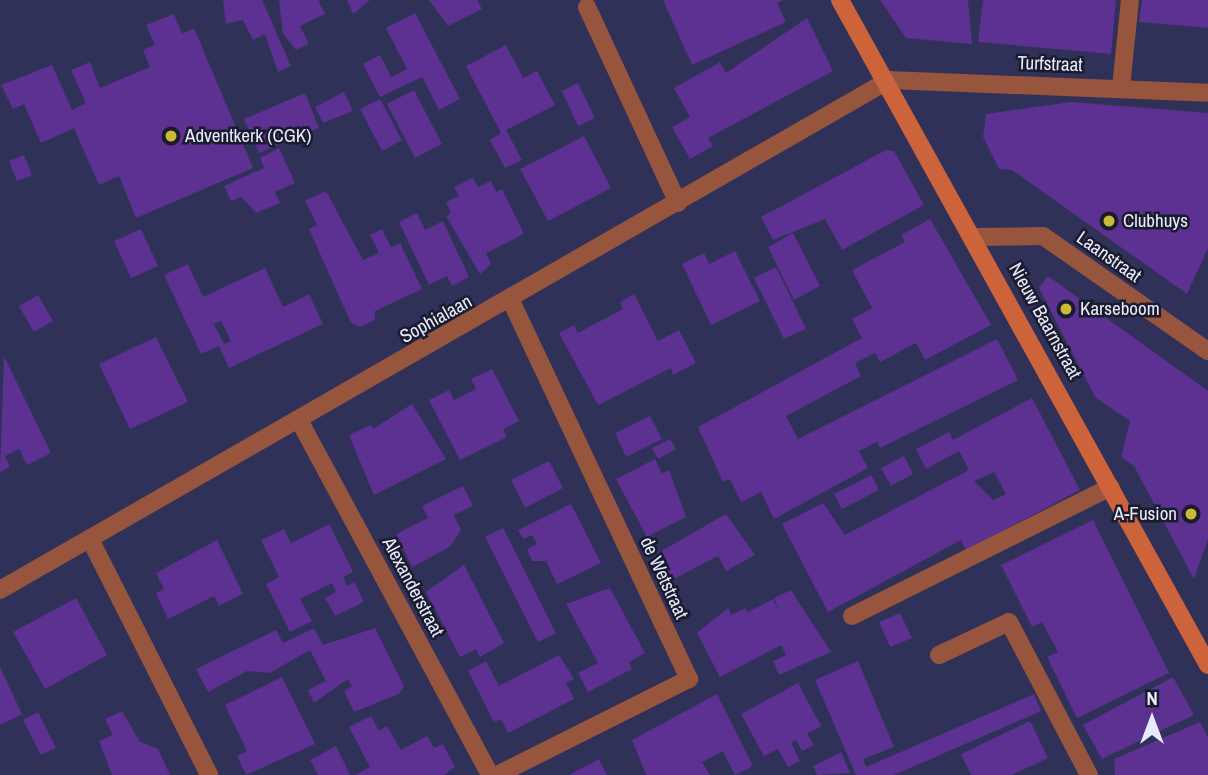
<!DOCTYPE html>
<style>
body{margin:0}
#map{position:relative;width:1208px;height:775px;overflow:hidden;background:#303158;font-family:"Archivo Narrow",sans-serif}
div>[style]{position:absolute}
.building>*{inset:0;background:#5c3191}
.lane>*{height:18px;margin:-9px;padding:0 9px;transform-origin:9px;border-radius:9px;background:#97553d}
.street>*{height:18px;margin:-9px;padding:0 9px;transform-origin:9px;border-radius:9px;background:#97553d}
.secondary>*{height:18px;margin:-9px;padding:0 9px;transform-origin:9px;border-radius:9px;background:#cc633b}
.dots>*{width:19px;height:19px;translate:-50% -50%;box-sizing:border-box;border:4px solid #1a1b2d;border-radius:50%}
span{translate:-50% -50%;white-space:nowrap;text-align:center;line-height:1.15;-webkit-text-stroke:5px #1a1b2d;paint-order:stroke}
.street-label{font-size:19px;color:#e8eafe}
.poi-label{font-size:19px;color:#e8eafe}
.left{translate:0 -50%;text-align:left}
.right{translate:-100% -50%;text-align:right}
.north{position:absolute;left:1117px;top:684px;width:70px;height:70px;-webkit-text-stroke:5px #1a1b2d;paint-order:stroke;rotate:0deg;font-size:19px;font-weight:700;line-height:28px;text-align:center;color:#e8eafe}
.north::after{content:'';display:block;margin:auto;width:24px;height:32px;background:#e8eafe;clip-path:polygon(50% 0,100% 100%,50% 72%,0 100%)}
</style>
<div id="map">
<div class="building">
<div style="clip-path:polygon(223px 0,262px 0,291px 66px,278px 72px,265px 34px,253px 40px,243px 20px,226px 24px)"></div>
<div style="clip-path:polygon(279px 0,318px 0,325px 14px,300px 26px,309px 44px,296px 50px,283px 34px)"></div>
<div style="clip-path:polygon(347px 0,370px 0,353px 14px)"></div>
<div style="clip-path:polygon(429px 0,477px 0,482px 9px,448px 26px)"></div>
<div style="clip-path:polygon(663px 0,784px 0,777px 3px,786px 22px,692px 65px)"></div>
<div style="clip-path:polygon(880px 0,968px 0,972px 44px,906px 38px)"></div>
<div style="clip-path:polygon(983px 0,1116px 0,1111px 54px,978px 42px)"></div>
<div style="clip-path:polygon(1142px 0,1208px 0,1208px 28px,1139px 22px)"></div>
<div style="clip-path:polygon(415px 13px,460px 99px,439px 110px,422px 77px,380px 97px,363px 64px,380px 55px,391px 77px,407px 69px,386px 28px)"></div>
<div style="clip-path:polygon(174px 14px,182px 34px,194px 28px,253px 168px,136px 218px,119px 176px,99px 185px,74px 128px,41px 143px,24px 104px,13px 109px,1px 85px,52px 65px,72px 110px,86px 103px,71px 70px,90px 62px,100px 88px,150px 67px,143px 50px,155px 45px,146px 25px)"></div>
<div style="clip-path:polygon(807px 18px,833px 71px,708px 138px,713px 146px,690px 159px,672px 127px,690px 117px,674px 88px,720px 62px,726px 73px)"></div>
<div style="clip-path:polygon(506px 45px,523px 78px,537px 71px,555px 105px,506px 130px,522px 160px,505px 168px,490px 140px,501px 133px,466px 66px)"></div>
<div style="clip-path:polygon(578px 83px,595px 118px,578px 126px,562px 91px)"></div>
<div style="clip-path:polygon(414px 90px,442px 144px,415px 158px,387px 104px)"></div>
<div style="clip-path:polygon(344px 92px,353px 111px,323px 123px,315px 107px)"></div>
<div style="clip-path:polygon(305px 93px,319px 128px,259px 153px,244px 119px)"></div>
<div style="clip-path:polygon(380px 99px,402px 140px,382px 151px,360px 109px)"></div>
<div style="clip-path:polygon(1071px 102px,1208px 113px,1208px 248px,1187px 294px,1012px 170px,999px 169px,983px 137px,986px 114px)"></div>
<div style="clip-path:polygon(584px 136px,611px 188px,548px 221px,520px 169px)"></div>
<div style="clip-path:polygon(279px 148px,295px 183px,275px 192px,280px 203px,256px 213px,241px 197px,231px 201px,224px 186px,264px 168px,260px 158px)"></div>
<div style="clip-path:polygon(886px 150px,894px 151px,924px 205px,842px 250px,825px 219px,773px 240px,761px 217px)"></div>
<div style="clip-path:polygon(24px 155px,32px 175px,17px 181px,9px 161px)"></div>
<div style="clip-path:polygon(473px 178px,478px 187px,491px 181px,496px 192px,502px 189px,524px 234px,486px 253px,491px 264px,480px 274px,446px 216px,451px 213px,446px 202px,459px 196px,454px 187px)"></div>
<div style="clip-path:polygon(326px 191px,363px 260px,379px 253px,370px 235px,382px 229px,391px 247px,400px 243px,422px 289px,375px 311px,375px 320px,361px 327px,351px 323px,309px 229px,317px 225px,305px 201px)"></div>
<div style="clip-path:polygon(417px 213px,425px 230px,443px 221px,469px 277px,452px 286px,447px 276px,429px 285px,399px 222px)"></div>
<div style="clip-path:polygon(930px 219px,991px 325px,925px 360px,916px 343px,880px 362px,875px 353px,855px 363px,861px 376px,786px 416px,798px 439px,997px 339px,1018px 380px,880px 448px,877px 442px,859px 451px,868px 468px,774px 519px,761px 492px,741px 502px,730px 479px,723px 482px,698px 427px,862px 338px,852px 319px,872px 308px,852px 270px,905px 242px,901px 235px)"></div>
<div style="clip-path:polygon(141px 229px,158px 266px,131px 278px,114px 241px)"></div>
<div style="clip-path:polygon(793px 233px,820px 286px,794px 300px,768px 247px)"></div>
<div style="clip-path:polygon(735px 251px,760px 301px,711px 325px,682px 264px,704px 253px,709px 264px)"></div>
<div style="clip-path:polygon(evenodd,188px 264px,203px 297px,265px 268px,283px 307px,309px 294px,323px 324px,229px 368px,219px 346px,201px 354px,164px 275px,188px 264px,221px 321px,231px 341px,224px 344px,214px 324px,221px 321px)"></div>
<div style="clip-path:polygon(776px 267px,806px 329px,784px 339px,754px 278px)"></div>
<div style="clip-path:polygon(1048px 276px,1208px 391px,1208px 539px,1194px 579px,1134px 466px,1121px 457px,1130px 421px,1095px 397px,1039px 288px)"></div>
<div style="clip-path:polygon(634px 294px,658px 341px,679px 330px,696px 363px,673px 375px,671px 368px,598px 405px,559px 333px,574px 325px,578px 333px,623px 309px,620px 302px)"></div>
<div style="clip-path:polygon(38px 295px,53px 321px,34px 332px,19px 306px)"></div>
<div style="clip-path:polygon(156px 337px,188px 402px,130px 429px,99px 364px)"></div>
<div style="clip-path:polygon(4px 356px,51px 453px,27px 465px,19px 449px,5px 456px,10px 467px,0 472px)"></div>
<div style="clip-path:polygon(492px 369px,519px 421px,503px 429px,507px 437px,460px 460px,429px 400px,449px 390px,454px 400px,476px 389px,471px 379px)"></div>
<div style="clip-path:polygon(evenodd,1032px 398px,1080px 490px,966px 550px,961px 540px,828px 612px,782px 524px,823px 503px,845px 535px,969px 470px,959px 451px,926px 469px,916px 449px,949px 432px,953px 440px,1032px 398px,994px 472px,1006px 494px,993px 500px,974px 481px,994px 472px)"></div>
<div style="clip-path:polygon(412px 404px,446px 459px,374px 495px,349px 435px,371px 425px,373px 429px)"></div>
<div style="clip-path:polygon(650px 416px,662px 439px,626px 457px,615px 433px)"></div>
<div style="clip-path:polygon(670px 439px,676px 449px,658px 459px,652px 448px)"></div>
<div style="clip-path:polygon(904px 456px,913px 474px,891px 486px,881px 468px)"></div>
<div style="clip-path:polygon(655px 459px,662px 474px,669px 470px,686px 517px,647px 537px,616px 479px)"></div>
<div style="clip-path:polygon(549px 461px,563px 488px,525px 508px,511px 480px)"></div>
<div style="clip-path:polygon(871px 475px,879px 490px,842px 509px,834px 494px)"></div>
<div style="clip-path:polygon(463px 486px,473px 506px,454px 515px,461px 530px,450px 547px,412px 567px,396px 534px,428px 518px,422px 506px)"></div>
<div style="clip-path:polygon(571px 504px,601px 563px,557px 584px,546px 561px,532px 561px,527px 549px,537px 544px,532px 535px,523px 539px,518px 530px)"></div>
<div style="clip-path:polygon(726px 514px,755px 555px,726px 571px,718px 556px,672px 580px,658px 553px)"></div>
<div style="clip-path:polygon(1093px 520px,1169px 673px,1077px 718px,1047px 657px,1058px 652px,1042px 622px,1032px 627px,1001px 565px)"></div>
<div style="clip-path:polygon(329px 524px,353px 572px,343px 577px,347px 586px,354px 582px,364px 602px,335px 616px,325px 598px,336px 592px,332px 583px,300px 599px,312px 621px,290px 632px,266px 584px,279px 577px,261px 540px,284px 529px,291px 543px)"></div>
<div style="clip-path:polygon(503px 528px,556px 633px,538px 642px,485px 537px)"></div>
<div style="clip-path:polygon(217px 540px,243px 594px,219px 606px,214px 596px,168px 619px,156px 593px,164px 589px,156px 573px)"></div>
<div style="clip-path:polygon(464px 565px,504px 643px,480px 657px,476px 649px,460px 657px,426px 592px)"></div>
<div style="clip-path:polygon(610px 588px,645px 653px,629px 662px,632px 669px,588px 692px,578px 673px,598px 663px,566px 604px)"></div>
<div style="clip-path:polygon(791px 590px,831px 652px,779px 675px,773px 661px,786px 655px,781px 645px,720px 677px,697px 633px,728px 608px,731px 615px,745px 608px,748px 612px,773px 599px,780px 614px,774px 598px)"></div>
<div style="clip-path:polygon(76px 598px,107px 655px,45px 689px,13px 632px)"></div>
<div style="clip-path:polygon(900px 613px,912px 638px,890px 647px,879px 622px)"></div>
<div style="clip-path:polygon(314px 628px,323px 645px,375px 628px,404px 686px,399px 694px,354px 712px,344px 691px,352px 686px,348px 679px,314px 703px,308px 690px,326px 681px,310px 650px,270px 673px,247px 671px,208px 692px,196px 669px,276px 630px,283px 643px)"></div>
<div style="clip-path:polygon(559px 655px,574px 679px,566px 683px,574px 699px,508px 733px,501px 719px,494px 722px,468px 671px,486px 661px,499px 686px)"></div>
<div style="clip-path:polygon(858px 661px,894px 747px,863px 759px,866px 767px,1034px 694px,1041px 711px,894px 775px,856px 775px,815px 680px)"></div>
<div style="clip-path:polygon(0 667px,22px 714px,0 725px)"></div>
<div style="clip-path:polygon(282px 677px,315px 744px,246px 775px,237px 756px,247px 751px,225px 705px)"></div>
<div style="clip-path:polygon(1173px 677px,1194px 715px,1102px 759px,1083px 725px)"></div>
<div style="clip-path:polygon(798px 683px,821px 726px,807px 734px,814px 745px,802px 751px,796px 740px,791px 742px,800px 761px,788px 767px,778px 749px,764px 756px,741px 714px)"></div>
<div style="clip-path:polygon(717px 694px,753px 766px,735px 775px,723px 751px,702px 762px,710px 775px,646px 775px,632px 740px)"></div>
<div style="clip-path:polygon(122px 711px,140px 742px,158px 749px,170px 775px,112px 775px,99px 741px,113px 735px,105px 719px)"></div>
<div style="clip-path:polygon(38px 712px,56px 748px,41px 755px,23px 720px)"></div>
<div style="clip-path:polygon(371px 716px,379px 731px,387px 726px,401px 750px,427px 736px,434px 748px,443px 744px,455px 767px,444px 775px,355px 775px,370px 767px,349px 727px)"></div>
<div style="clip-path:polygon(1030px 721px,1048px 758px,1012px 775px,971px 775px,961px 754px)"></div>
<div style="clip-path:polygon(1200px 722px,1208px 738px,1208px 775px,1115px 775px,1114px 759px)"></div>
<div style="clip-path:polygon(336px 746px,350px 775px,318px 775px,310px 760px)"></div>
<div style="clip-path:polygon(841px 752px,850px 773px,817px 775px,813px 766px)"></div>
<div style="clip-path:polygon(599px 759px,607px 775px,569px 775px)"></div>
</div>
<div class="lane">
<div style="left:587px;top:7px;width:216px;rotate:65.1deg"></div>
<div style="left:852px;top:616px;width:289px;rotate:-26.5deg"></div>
<div style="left:939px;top:655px;width:77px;rotate:-25.2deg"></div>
<div style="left:1009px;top:622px;width:173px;rotate:62.4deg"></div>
</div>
<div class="street">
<div style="left:1121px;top:88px;width:88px;rotate:-84.2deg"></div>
<div style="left:975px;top:237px;width:68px;rotate:-0.8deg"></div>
<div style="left:1043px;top:236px;width:201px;rotate:34.9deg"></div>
<div style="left:299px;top:420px;width:403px;rotate:61.7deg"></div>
<div style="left:90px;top:539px;width:264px;rotate:63.2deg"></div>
<div style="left:0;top:590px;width:1025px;rotate:-29.84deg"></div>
<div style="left:889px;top:80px;width:319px;rotate:2.3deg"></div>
<div style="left:497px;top:775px;width:215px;rotate:-26.6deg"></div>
<div style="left:689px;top:679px;width:418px;rotate:-115.2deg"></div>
</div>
<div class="secondary">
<div style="left:840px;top:0;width:760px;rotate:61.04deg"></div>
</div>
<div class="dots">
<div style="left:171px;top:136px;background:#ccb939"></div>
<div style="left:1109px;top:221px;background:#ccb939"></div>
<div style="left:1066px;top:309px;background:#ccb939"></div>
<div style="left:1191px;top:514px;background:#ccb939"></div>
</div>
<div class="street-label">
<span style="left:1050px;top:64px;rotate:2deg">Turfstraat</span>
<span style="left:1109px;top:257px;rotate:35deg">Laanstraat</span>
<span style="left:436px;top:319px;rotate:-29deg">Sophialaan</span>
<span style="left:1045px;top:321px;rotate:61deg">Nieuw Baarnstraat</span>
<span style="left:664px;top:578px;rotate:65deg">de Wetstraat</span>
<span style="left:413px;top:587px;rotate:62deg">Alexanderstraat</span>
</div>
<div class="poi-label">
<span class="left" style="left:185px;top:136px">Adventkerk (CGK)</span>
<span class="left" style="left:1123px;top:221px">Clubhuys</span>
<span class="left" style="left:1080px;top:309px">Karseboom</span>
<span class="right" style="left:1177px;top:514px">A-Fusion</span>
</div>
<div class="north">N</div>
</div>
